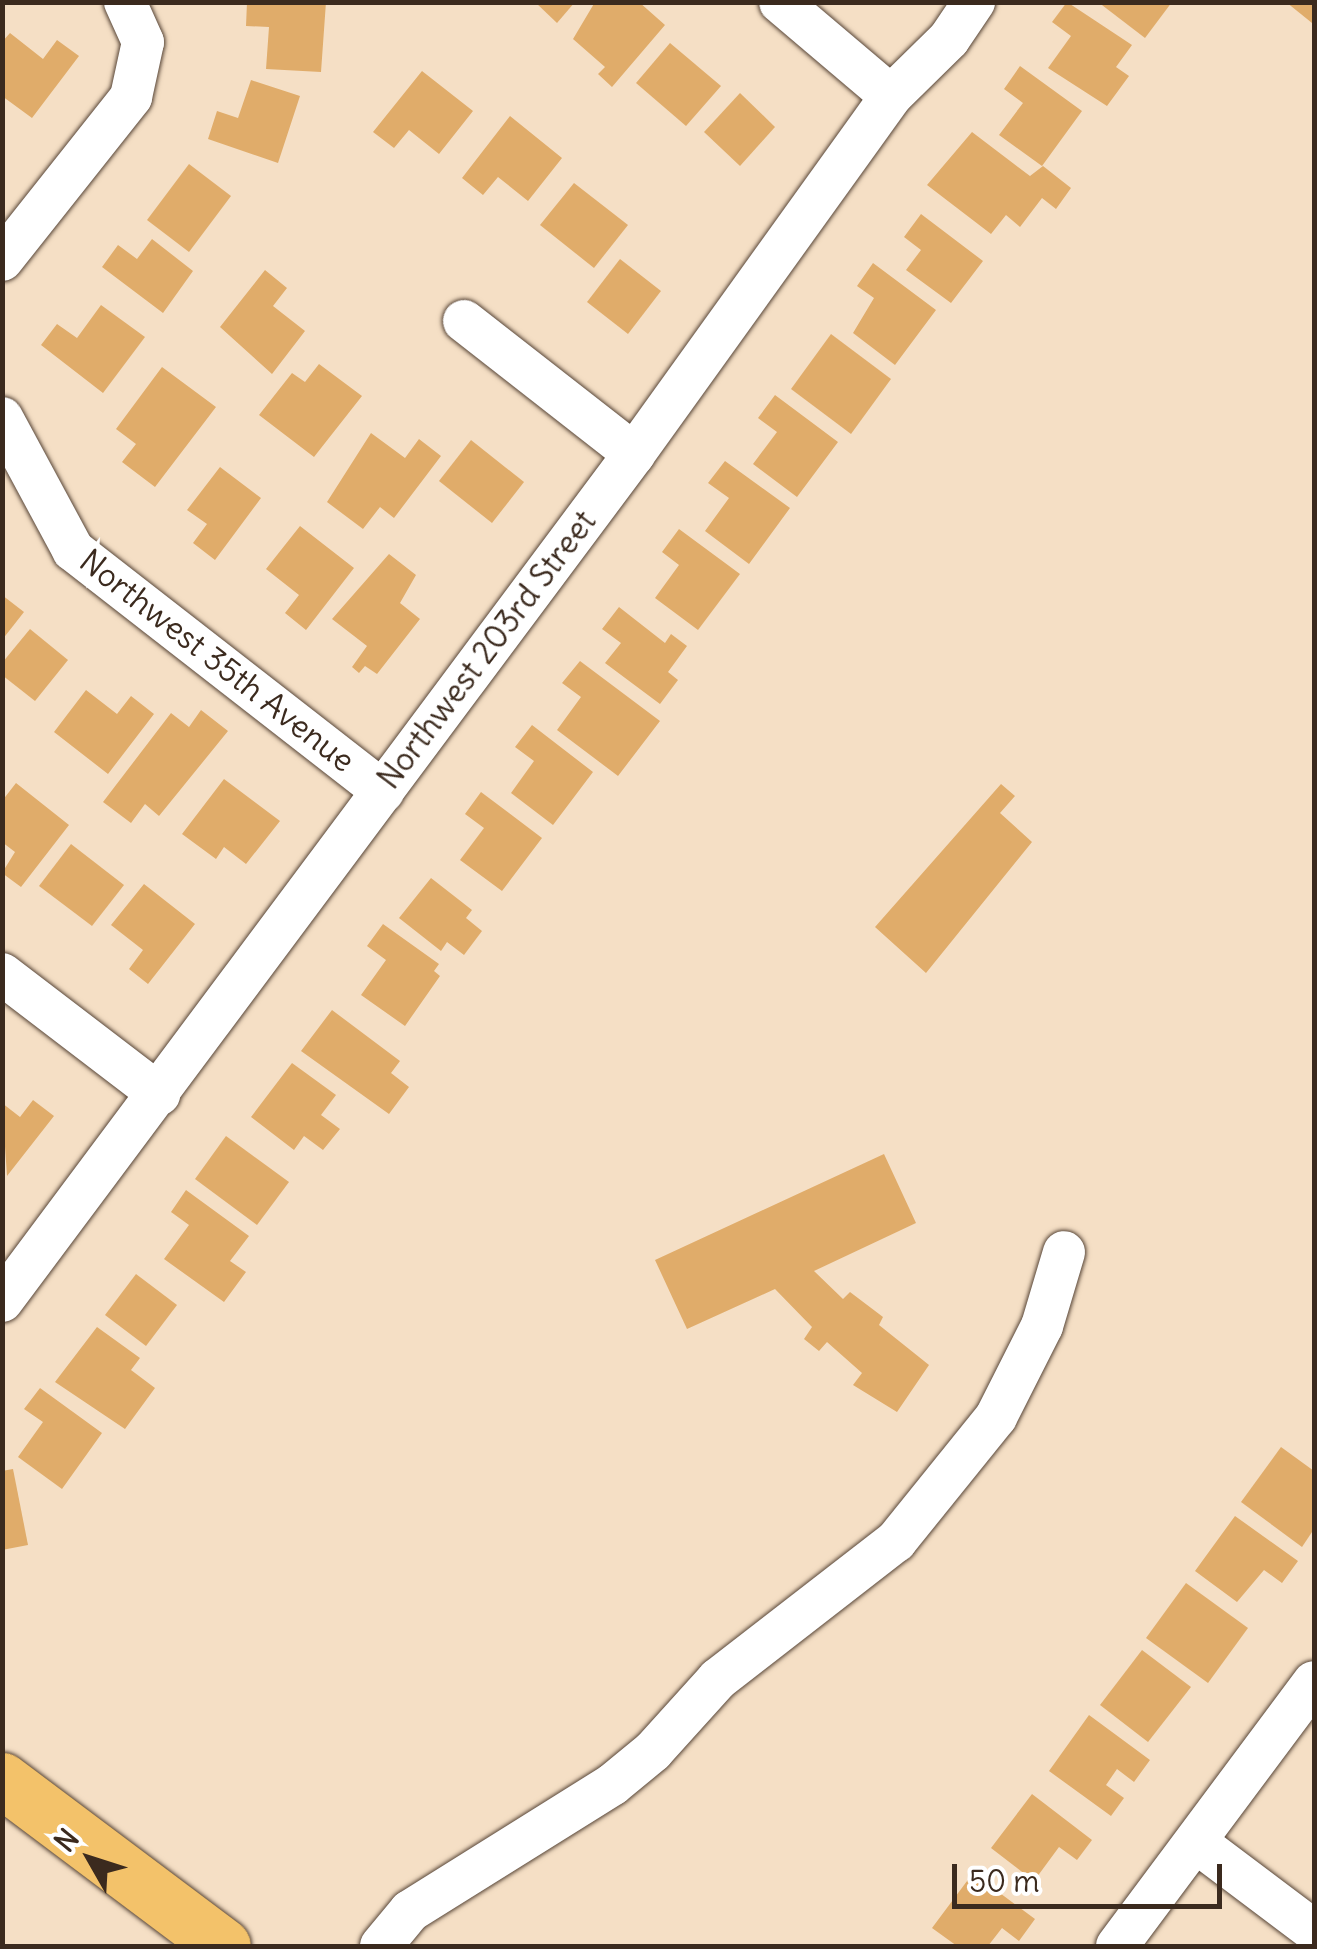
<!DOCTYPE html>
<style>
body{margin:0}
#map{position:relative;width:1317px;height:1949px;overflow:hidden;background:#f5dfc5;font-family:Delius,sans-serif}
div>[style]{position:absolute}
.building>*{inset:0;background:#e0ac6a}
.roads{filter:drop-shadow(0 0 2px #574537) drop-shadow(0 0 2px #574537)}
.minor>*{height:42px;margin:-21px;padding:0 21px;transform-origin:21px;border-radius:21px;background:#fff}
.major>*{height:55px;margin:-27.5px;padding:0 27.5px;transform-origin:27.5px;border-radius:27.5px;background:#f3c26a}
span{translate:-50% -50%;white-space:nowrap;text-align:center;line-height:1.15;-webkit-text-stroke:10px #fff;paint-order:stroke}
.street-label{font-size:32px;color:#3b2a1e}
.frame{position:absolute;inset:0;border:5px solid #3b2a1e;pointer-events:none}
.north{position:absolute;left:40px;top:1809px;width:100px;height:100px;-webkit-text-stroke:8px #fff;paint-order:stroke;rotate:309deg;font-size:28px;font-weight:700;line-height:40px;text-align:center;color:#3b2a1e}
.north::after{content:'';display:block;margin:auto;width:35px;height:45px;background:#3b2a1e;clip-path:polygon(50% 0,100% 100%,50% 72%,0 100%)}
.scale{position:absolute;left:952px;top:1864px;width:270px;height:45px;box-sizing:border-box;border:5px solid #3b2a1e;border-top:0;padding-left:12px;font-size:30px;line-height:35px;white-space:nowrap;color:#3b2a1e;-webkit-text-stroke:8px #fff;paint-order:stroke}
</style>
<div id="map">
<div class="building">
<div style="clip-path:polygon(247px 2px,326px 2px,321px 72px,266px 69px,269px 27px,246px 26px)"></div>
<div style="clip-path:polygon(535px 2px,575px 2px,557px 23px)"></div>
<div style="clip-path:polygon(595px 2px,639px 2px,665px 25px,612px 87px,598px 74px,605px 67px,573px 39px)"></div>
<div style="clip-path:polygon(1067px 2px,1132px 45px,1116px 67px,1129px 76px,1107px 106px,1048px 68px,1071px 36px,1052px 22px)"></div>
<div style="clip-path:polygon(1098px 2px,1172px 2px,1145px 38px)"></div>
<div style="clip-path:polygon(1286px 2px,1314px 2px,1314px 20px,1312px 23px)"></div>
<div style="clip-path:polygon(10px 33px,43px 59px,57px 40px,79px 56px,32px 118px,2px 96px,2px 42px)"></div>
<div style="clip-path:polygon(670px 43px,721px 86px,686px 126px,636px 83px)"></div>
<div style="clip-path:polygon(1020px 66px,1082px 111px,1042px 166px,999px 135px,1023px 103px,1004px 89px)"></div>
<div style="clip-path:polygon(422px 71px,473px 111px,439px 154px,409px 130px,394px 148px,373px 132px)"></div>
<div style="clip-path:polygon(251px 80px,300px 96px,278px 163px,208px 139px,217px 111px,238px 118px)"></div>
<div style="clip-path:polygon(740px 93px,775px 127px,740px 166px,704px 132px)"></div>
<div style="clip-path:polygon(510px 116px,562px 158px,528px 201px,498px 177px,483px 195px,462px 178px)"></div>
<div style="clip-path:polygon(972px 132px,1030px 176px,1043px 166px,1071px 188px,1056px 209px,1042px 198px,1020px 227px,1006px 215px,991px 234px,927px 185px)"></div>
<div style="clip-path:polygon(189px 164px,231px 196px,189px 252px,147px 220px)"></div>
<div style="clip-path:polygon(574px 183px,628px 225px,594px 268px,540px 225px)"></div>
<div style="clip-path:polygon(921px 214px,983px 261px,951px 303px,906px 270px,921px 250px,904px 237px)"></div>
<div style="clip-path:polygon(152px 239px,193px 271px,163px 313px,102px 267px,118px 245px,137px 259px)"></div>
<div style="clip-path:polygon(620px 259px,661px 291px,628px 334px,587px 302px)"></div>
<div style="clip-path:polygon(873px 263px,936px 310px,895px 365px,853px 333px,874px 298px,857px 286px)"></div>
<div style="clip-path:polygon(265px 270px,287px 288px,273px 306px,305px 331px,272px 374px,220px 327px)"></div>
<div style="clip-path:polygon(101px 305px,145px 337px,103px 393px,41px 345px,57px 324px,77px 338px)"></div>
<div style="clip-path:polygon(831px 334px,891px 379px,851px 434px,791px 389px)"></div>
<div style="clip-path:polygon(319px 364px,362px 396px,314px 457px,259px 415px,292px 373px,305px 382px)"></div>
<div style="clip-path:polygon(162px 367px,216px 407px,155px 487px,122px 462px,136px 444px,116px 429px)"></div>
<div style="clip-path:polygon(775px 395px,838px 442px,797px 497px,753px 464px,777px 432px,758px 418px)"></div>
<div style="clip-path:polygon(371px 433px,405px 458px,419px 439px,441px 456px,394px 518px,380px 507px,363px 529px,327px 502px)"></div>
<div style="clip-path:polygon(471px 440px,524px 482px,492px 523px,439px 481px)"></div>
<div style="clip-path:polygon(725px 461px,790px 508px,749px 564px,705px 531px,729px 498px,708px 483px)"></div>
<div style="clip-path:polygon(220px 467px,261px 498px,215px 560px,193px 543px,207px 524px,187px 510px)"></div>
<div style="clip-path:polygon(300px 526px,354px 568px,306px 630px,285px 613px,299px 595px,266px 569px)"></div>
<div style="clip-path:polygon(679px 529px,740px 574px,698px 630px,655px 598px,679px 565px,662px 552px)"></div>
<div style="clip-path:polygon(389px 554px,416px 575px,400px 603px,420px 619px,377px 674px,365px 666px,359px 673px,352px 667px,367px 646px,332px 619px)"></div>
<div style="clip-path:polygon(2px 595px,24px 612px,2px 640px)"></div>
<div style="clip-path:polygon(619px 607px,665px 643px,671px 634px,687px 646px,668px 672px,678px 680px,660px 704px,605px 663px,621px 643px,602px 629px)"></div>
<div style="clip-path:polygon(30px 629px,68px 660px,35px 701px,2px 675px,2px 663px)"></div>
<div style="clip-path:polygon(580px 661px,660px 721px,618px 776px,557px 730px,581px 697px,562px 683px)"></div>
<div style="clip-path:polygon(86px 690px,117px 714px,131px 696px,154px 714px,108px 774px,54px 732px)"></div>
<div style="clip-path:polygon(201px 710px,228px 731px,159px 816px,145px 804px,131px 823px,103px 802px,171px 713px,189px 727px)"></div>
<div style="clip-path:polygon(532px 725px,593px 772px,553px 825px,511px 793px,534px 761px,515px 747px)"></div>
<div style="clip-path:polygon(224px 779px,280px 821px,246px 864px,224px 847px,216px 859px,182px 834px)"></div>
<div style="clip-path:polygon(16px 783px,69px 825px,21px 887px,2px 873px,15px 852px,2px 842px,2px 801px)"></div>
<div style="clip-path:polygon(1001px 784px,1015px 796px,1000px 813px,1032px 842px,926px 973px,875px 927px)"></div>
<div style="clip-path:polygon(481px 792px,542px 838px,502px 891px,460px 860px,484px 828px,465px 814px)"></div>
<div style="clip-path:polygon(71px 844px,124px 885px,92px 926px,39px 886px)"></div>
<div style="clip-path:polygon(431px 878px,472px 910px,466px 918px,482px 931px,464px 955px,447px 942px,441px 951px,399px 918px)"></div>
<div style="clip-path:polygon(144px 884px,195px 924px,148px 984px,129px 969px,143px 950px,111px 925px)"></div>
<div style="clip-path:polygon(383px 924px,439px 964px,434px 971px,440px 976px,405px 1026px,361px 995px,386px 960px,367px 946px)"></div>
<div style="clip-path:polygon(332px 1010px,400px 1061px,391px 1073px,409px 1087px,389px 1114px,301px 1051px)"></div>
<div style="clip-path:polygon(292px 1063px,336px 1095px,321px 1115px,340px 1129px,323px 1150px,304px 1136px,294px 1150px,251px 1117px)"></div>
<div style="clip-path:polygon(33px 1100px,54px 1116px,7px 1176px,2px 1103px,20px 1117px)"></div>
<div style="clip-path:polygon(226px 1136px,289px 1182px,257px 1225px,195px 1179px)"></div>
<div style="clip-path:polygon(884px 1154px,916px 1223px,814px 1271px,843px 1299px,850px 1292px,883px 1317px,879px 1325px,929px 1365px,897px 1412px,853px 1385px,862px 1373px,827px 1342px,819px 1351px,804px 1339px,812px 1327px,775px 1289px,687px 1329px,655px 1260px)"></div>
<div style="clip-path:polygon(186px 1190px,249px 1236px,230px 1261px,246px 1272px,224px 1302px,164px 1259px,189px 1225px,171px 1212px)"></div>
<div style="clip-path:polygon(136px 1274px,177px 1305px,146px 1346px,105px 1315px)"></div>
<div style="clip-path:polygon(97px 1327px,140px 1358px,131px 1370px,155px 1388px,125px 1429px,55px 1382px)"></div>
<div style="clip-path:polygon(40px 1388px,102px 1433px,62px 1489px,18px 1457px,43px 1422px,24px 1409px)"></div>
<div style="clip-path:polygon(1281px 1447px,1314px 1471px,1314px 1529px,1302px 1547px,1241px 1502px)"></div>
<div style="clip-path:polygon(13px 1469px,28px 1545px,2px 1550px,2px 1471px)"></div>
<div style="clip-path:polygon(1235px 1516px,1298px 1561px,1282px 1583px,1264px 1570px,1237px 1602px,1195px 1571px)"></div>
<div style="clip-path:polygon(1186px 1583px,1248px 1628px,1208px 1683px,1146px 1638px)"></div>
<div style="clip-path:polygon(1142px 1650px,1191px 1687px,1148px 1742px,1100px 1705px)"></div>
<div style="clip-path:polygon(1089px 1715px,1150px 1760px,1134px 1782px,1117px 1769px,1106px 1785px,1124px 1798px,1111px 1816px,1049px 1771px)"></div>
<div style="clip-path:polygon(1032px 1794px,1092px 1840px,1077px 1860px,1059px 1847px,1034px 1881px,991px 1848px)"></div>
<div style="clip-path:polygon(973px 1873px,1035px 1919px,1019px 1941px,1002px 1928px,988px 1946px,957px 1946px,932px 1928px)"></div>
</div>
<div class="roads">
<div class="minor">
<div style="left:780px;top:2px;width:145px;rotate:40.3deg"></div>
<div style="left:2px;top:260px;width:208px;rotate:-51.6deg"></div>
<div style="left:131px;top:97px;width:56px;rotate:-77.7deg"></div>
<div style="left:143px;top:42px;width:44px;rotate:-114.2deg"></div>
<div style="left:464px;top:321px;width:216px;rotate:38deg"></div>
<div style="left:2px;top:418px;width:150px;rotate:61.7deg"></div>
<div style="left:73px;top:550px;width:393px;rotate:37.9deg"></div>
<div style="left:2px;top:974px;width:198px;rotate:37.4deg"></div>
<div style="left:2px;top:1301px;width:1057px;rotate:-53.27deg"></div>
<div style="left:634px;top:454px;width:441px;rotate:-54.3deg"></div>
<div style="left:891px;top:96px;width:81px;rotate:-44.5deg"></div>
<div style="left:949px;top:39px;width:45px;rotate:-56deg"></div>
<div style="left:1196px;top:1842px;width:148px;rotate:37deg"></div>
<div style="left:381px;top:1946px;width:45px;rotate:-50.4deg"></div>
<div style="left:410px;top:1911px;width:239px;rotate:-32deg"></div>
<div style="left:613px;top:1784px;width:52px;rotate:-39.5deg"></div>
<div style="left:653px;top:1751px;width:97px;rotate:-47.9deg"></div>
<div style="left:718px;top:1679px;width:225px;rotate:-37.8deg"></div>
<div style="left:896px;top:1541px;width:159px;rotate:-51.1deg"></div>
<div style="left:996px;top:1417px;width:102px;rotate:-63.2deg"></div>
<div style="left:1042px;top:1326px;width:77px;rotate:-73.4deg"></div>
<div style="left:1117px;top:1946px;width:329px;rotate:-53.3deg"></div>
</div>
<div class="major">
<div style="left:2px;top:1780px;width:276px;rotate:36.9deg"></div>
</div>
</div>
<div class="street-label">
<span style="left:487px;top:650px;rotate:-53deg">Northwest 203rd Street</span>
<span style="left:217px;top:661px;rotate:38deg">Northwest 35th Avenue</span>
</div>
<div class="frame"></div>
<div class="north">N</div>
<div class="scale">50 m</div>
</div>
